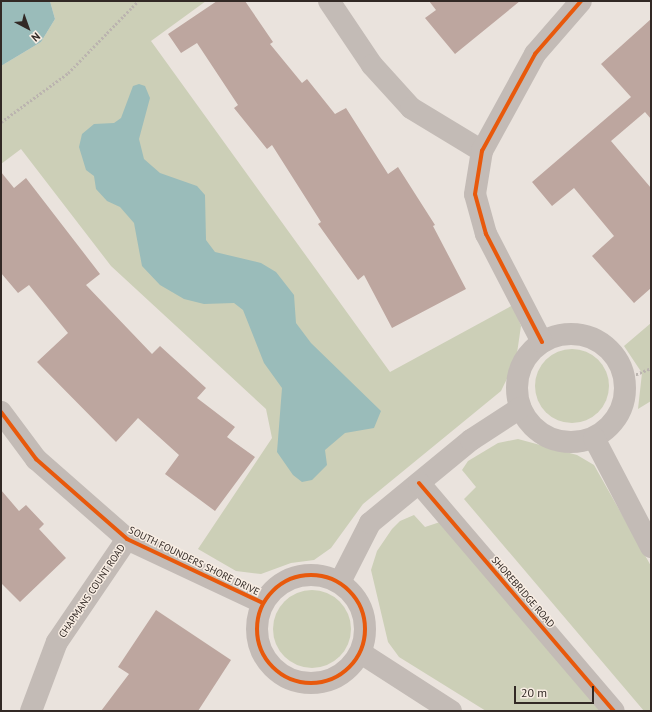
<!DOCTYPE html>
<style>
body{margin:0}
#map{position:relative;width:652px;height:712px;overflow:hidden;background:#eae3dd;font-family:"PT Sans",sans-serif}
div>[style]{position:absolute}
.green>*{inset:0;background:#cccfb7}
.round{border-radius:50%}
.water>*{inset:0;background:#9abcba}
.building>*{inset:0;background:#bda69f}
.path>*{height:2.5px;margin-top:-1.25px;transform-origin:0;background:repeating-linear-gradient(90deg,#bbb4af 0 2px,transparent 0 4px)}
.minor>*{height:22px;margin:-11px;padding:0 11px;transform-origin:11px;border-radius:11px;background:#c3bbb6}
.minor>.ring{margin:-11px;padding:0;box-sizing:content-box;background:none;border:22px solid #c3bbb6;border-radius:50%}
.tertiary>*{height:22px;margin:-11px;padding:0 11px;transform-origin:11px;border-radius:11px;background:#c3bbb6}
.cycleway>*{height:4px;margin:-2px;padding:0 2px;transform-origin:2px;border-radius:2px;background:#e8590c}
.cycleway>.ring{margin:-2px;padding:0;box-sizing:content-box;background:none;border:4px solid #e8590c;border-radius:50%}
span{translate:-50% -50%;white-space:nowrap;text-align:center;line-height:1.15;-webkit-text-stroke:3px #f8ede3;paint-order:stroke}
.street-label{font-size:10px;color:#322925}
.frame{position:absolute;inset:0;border:2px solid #322925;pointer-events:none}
.north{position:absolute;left:8px;top:8px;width:40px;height:40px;-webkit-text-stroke:3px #f8ede3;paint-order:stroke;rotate:139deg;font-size:11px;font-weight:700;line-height:16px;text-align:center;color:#322925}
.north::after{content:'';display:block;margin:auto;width:14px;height:18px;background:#322925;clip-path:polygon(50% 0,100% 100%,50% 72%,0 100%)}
.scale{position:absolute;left:514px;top:686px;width:80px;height:18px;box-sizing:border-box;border:2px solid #322925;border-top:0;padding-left:5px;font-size:12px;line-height:14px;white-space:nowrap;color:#322925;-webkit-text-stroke:3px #f8ede3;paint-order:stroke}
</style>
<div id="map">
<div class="green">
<div style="clip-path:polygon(50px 1px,206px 1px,151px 41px,390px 372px,513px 305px,521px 326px,516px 360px,501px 391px,363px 504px,331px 548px,314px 560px,291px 563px,261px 574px,236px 571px,198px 549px,272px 438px,266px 409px,111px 266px,21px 149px,1px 164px,1px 66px,41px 42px,55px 19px)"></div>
<div style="clip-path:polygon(651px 323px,651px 401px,638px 409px,642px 373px,624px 346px)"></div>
<div class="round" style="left:535px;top:349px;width:74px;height:74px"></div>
<div style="clip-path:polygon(518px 439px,577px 455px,594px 465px,651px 566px,651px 711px,644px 711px,464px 499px,476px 487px,462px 470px,468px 461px,498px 443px)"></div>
<div style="clip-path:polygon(414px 515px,425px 527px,440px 522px,600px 711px,486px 711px,399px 657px,388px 642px,371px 570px,377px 551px,392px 529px,400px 521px)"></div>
<div class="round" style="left:273px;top:590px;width:78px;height:78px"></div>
</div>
<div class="water">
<div style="clip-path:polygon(1px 1px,50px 1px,55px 19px,41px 42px,1px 66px)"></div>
<div style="clip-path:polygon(139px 84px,145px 86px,150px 98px,139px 139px,144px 159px,160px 173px,197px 186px,205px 195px,206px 240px,215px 252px,261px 263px,276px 272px,294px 295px,296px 323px,311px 343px,381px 411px,374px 428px,345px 433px,325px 450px,327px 465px,312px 480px,302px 482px,293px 475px,277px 452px,282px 388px,264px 363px,243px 310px,234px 303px,204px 304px,184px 299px,160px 285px,142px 266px,134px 223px,120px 207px,107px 201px,96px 189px,94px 176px,86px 170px,79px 147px,82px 134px,94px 124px,114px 123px,121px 118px,133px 86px)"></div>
</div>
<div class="building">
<div style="clip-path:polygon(217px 1px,245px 1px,273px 42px,270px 44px,302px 83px,307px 79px,335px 114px,346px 108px,388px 174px,398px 167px,435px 225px,433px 226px,466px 289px,392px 328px,364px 275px,358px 280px,318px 224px,321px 222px,272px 145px,267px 149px,234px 108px,238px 105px,197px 43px,181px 53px,168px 34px)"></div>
<div style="clip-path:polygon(429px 1px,520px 1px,455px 54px,425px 18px,436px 10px)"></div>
<div style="clip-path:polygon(651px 19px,651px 119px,645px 112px,611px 141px,651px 188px,651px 288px,634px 303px,592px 256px,614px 236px,574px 188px,552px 206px,532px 182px,631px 97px,601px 64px)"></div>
<div style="clip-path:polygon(1px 172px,14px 188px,26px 178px,100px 274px,86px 285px,152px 354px,160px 346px,206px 388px,197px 398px,235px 427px,227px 437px,255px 457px,215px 511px,165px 474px,179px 455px,138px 418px,116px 442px,37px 362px,68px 333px,29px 285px,18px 293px,1px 273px)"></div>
<div style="clip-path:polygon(1px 490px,19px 511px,26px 505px,44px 524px,39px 529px,66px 558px,20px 602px,1px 583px)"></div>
<div style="clip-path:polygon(156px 610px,231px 660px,198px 711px,101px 711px,129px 674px,118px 667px)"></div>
</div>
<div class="path">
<div style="left:1px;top:122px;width:83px;rotate:-36.2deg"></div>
<div style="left:68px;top:73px;width:100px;rotate:-45.8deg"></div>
<div style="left:625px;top:379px;width:28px;rotate:-23deg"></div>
</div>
<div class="minor">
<div style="left:329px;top:1px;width:77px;rotate:56.1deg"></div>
<div style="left:372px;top:65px;width:58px;rotate:47.8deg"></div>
<div style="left:411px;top:108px;width:83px;rotate:31.2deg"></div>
<div class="ring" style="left:517px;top:334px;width:86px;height:86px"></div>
<div style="left:542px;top:342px;width:122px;rotate:-117.4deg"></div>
<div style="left:486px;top:234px;width:41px;rotate:-105.4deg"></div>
<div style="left:475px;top:194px;width:44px;rotate:-80.8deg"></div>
<div style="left:482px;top:151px;width:111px;rotate:-61.3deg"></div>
<div style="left:535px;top:54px;width:70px;rotate:-49deg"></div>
<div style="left:1px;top:412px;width:59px;rotate:53.3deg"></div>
<div style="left:36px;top:459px;width:121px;rotate:41.3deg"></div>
<div style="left:127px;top:539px;width:150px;rotate:25.2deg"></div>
<div style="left:594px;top:438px;width:123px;rotate:62.4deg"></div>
<div class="ring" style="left:257px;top:575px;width:86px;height:86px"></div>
<div style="left:340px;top:582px;width:66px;rotate:-63deg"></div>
<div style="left:370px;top:523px;width:131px;rotate:-39.4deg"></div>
<div style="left:471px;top:440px;width:59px;rotate:-33.1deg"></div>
<div style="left:361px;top:653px;width:107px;rotate:32.8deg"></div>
<div style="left:31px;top:711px;width:74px;rotate:-69.4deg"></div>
<div style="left:57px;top:642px;width:125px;rotate:-55.8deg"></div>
</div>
<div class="tertiary">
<div style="left:419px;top:483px;width:300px;rotate:49.5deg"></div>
</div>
<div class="cycleway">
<div style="left:542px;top:342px;width:122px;rotate:-117.4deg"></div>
<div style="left:486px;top:234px;width:41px;rotate:-105.4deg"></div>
<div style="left:475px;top:194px;width:44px;rotate:-80.8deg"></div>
<div style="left:482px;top:151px;width:111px;rotate:-61.3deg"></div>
<div style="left:535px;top:54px;width:70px;rotate:-49deg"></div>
<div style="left:1px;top:412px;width:59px;rotate:53.3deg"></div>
<div style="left:36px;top:459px;width:121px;rotate:41.3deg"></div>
<div style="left:127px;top:539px;width:150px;rotate:25.2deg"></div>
<div style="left:419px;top:483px;width:300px;rotate:49.5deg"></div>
<div class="ring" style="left:257px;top:575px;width:104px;height:104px"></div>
</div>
<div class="street-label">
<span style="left:194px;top:561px;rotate:26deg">SOUTH FOUNDERS SHORE DRIVE</span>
<span style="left:92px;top:591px;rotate:-56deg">CHAPMANS COUNT ROAD</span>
<span style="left:523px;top:592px;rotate:49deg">SHOREBRIDGE ROAD</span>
</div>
<div class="frame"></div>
<div class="north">N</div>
<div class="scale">20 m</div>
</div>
